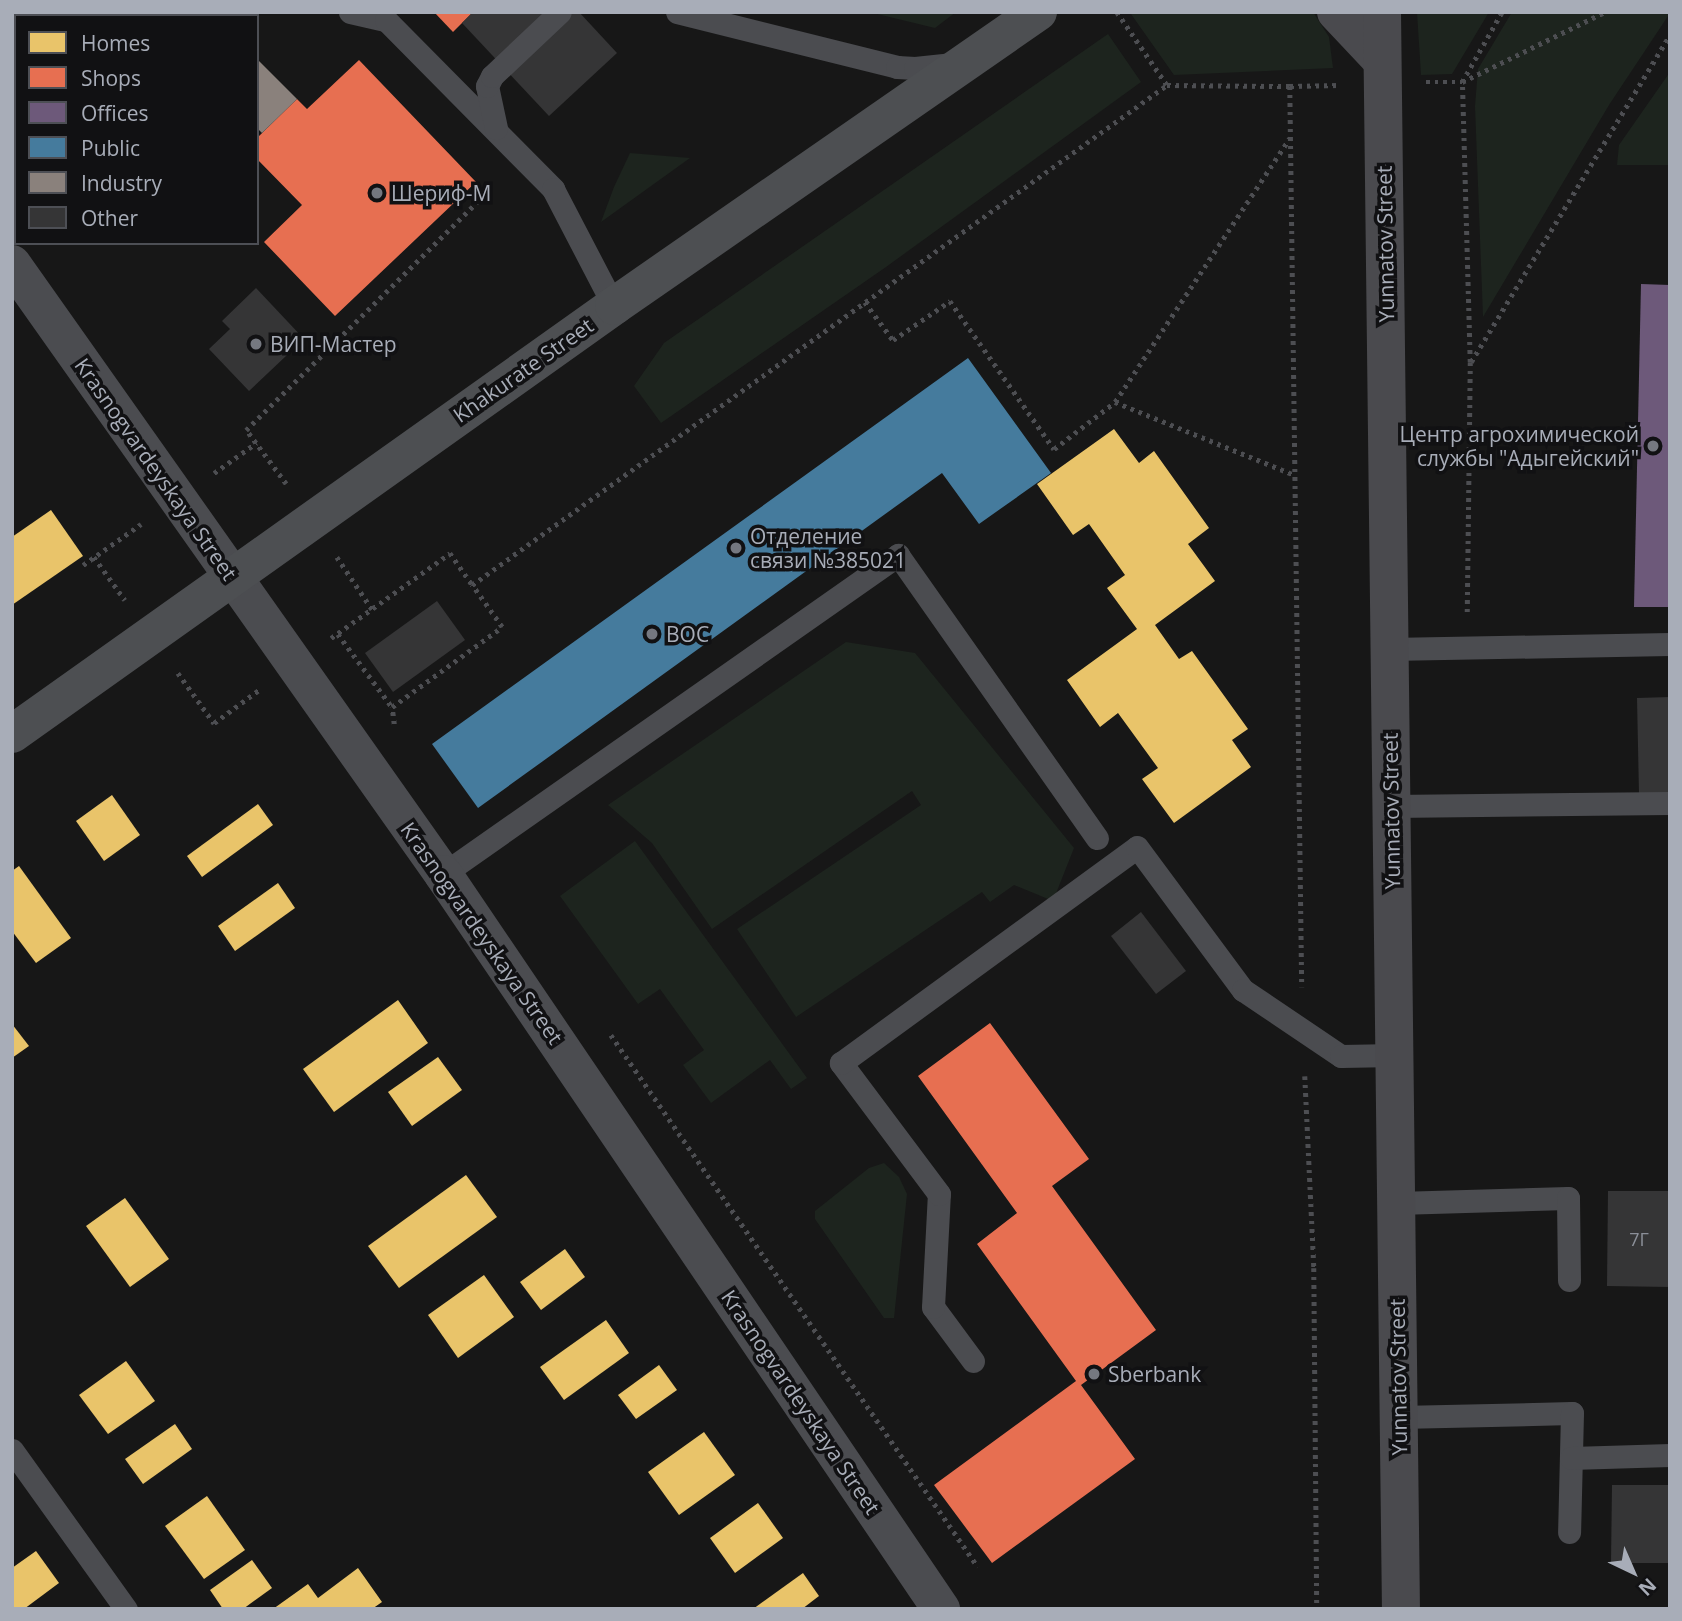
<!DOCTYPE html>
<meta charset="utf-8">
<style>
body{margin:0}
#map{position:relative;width:1682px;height:1621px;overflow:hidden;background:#171717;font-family:"Open Sans",sans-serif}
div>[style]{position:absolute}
.built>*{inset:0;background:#212123}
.green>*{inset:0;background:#1d241e}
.homes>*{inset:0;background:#e9c46a}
.shops>*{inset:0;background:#e76f51}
.offices>*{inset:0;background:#6d597a}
.public>*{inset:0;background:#457b9d}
.industry>*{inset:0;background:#8a817c}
.building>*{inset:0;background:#353536}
.path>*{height:4.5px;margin-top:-2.25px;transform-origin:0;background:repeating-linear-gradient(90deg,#4d4e52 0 3.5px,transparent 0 8.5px)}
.lane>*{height:23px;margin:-11.5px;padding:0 11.5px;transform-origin:11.5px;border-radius:11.5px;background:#4b4c50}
.street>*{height:38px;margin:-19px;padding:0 19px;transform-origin:19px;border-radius:19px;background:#4b4c50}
.secondary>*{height:38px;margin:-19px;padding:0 19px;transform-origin:19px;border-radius:19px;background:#4a4a4e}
.primary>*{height:38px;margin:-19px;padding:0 19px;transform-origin:19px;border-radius:19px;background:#4d4f52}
.dots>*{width:19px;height:19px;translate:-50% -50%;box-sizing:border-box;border:4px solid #111113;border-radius:50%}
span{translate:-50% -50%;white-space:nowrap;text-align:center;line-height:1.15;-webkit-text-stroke:7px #111113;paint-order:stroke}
.number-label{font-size:18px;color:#8b8f98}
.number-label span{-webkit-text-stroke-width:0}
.poi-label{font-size:21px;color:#a8adb8}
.left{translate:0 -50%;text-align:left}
.right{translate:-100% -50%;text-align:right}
.street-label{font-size:21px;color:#a8adb8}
.frame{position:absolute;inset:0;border:14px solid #a8adb8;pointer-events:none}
.legend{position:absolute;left:14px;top:14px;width:245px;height:231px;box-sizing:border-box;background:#111113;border:2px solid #4d4f55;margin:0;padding:9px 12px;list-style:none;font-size:21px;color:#a8adb8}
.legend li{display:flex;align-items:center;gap:14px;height:35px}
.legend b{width:35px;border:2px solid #4d4f55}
.north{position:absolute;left:1598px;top:1537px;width:70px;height:70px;-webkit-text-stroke:5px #111113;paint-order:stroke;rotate:136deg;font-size:19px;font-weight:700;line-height:28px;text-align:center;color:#a8adb8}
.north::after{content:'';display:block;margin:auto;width:24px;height:32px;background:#a8adb8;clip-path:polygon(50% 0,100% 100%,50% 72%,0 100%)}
</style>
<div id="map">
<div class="built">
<div style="clip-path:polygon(12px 12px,229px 12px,225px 16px,16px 16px,16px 118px,12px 114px)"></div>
</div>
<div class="green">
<div style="clip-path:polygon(869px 12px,956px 12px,935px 28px)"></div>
<div style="clip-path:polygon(1134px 12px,1313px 12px,1329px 37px,1333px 68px,1174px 75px,1131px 14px)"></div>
<div style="clip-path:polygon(1417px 12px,1489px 12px,1452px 74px,1421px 75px)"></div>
<div style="clip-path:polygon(1512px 12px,1670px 13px,1609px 105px,1483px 317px,1475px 106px,1478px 69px)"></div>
<div style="clip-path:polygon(1108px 34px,1141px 82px,886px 267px,661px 423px,634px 386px,664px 343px)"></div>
<div style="clip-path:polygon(1670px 72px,1670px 165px,1617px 165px,1619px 145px)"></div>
<div style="clip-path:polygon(630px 153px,690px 158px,601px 222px,614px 187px)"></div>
<div style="clip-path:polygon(846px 642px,915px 653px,1074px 848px,1053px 901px,1014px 885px,990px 902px,982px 892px,796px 1017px,737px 929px,921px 805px,912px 791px,712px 929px,652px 843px,608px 805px)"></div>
<div style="clip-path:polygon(635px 841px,807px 1078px,791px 1089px,770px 1060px,711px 1103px,683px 1065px,704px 1050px,660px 989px,638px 1004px,560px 896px)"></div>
<div style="clip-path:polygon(884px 1163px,899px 1177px,907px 1194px,894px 1318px,884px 1318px,815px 1219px,815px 1211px,869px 1168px)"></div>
</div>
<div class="homes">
<div style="clip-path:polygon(1114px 429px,1139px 463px,1154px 451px,1209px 528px,1188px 544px,1215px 581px,1155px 625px,1179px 659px,1192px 651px,1248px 729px,1232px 740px,1251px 767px,1174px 823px,1142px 779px,1158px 768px,1118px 713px,1100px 727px,1067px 680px,1137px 629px,1107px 588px,1125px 575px,1089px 524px,1073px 535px,1037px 484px)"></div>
<div style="clip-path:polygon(51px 510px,83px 556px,12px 605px,12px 537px)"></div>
<div style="clip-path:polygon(112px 795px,140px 835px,104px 861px,76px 821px)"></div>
<div style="clip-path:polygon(258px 804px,273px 825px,202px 877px,187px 856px)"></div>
<div style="clip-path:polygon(19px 866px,71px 938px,36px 963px,12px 931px,12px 871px)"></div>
<div style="clip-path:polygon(278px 883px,295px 908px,235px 951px,218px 926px)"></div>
<div style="clip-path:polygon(398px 1000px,428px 1043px,334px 1112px,303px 1069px)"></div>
<div style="clip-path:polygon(12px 1024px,29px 1046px,12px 1058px)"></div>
<div style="clip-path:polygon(438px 1057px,462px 1090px,412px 1126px,388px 1092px)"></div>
<div style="clip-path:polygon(466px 1175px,497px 1217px,399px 1288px,368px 1246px)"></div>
<div style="clip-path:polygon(125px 1198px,169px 1259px,130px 1287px,86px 1226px)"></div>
<div style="clip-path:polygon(565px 1249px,585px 1277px,541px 1310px,520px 1282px)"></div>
<div style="clip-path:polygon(484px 1275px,514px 1317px,458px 1358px,428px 1315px)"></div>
<div style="clip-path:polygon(606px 1320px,629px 1353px,564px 1400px,540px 1367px)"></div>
<div style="clip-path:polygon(126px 1361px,155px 1401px,108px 1434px,79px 1395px)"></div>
<div style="clip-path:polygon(659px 1365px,677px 1390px,636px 1419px,618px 1395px)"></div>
<div style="clip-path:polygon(175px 1424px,192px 1449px,143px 1484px,125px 1459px)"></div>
<div style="clip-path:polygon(704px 1432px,735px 1475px,679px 1515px,648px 1472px)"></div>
<div style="clip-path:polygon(207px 1496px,245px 1550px,204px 1579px,165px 1526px)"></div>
<div style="clip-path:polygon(758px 1503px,783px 1538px,735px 1573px,710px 1538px)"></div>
<div style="clip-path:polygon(36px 1551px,59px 1583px,24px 1609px,12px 1609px,12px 1568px)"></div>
<div style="clip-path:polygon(252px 1560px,272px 1588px,243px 1609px,223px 1609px,210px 1590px)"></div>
<div style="clip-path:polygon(358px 1568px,382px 1602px,372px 1609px,273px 1609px,308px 1584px,318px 1598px)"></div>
<div style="clip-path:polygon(803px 1573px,819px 1596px,802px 1609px,753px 1609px)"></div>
</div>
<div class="shops">
<div style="clip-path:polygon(434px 12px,473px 12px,453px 32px)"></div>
<div style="clip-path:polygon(359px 60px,476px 182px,335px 316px,264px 242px,302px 205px,257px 159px,257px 138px,297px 99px,307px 109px)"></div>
<div style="clip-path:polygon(990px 1023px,1089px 1159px,1052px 1186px,1156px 1330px,1081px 1385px,1135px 1459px,992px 1563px,934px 1485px,1076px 1381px,977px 1244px,1017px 1213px,918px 1076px)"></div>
</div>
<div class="offices">
<div style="clip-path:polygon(1641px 284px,1670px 285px,1670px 607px,1634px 607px)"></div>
</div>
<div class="public">
<div style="clip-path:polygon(968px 358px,1051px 473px,979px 524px,942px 473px,478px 808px,432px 744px)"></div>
</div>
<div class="industry">
<div style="clip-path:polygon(257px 59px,297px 99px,262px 133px,257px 128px)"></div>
</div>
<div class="building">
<div style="clip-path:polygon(473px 12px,579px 12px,617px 53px,549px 116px,462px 23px)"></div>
<div style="clip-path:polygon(256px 288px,304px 339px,249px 391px,209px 349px,230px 329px,222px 321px)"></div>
<div style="clip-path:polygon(437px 601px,465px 640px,393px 692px,365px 653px)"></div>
<div style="clip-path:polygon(1670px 697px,1670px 794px,1639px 794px,1637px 698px)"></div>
<div style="clip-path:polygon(1141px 912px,1186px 971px,1156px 994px,1111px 936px)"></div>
<div style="clip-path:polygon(1608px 1191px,1670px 1191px,1670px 1287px,1607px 1286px)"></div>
<div style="clip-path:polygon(1612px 1485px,1670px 1485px,1670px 1563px,1611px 1563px)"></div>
</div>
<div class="path">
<div style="left:1117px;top:12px;width:88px;rotate:55.6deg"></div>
<div style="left:1426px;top:82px;width:36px"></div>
<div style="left:1462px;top:82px;width:159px;rotate:-26.1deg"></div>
<div style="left:1290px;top:86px;width:50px;rotate:-1.1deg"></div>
<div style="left:865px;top:302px;width:47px;rotate:53.6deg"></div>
<div style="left:893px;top:340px;width:69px;rotate:-34.4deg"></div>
<div style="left:950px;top:301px;width:181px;rotate:54.9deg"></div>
<div style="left:1054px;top:449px;width:77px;rotate:-37.6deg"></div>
<div style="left:1115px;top:402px;width:317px;rotate:-56.5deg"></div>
<div style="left:1471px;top:362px;width:383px;rotate:-58.7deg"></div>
<div style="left:1115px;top:402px;width:194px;rotate:22.1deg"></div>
<div style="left:214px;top:473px;width:52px;rotate:-35.5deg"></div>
<div style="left:286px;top:484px;width:67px;rotate:-126.5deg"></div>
<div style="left:246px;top:430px;width:332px;rotate:-44.6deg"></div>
<div style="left:94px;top:557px;width:53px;rotate:54.2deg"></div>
<div style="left:337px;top:557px;width:63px;rotate:56.1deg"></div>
<div style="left:83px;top:565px;width:71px;rotate:-35.3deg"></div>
<div style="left:1467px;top:612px;width:250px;rotate:-89.3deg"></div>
<div style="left:1470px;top:362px;width:280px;rotate:-91.6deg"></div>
<div style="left:1462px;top:82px;width:81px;rotate:-60.3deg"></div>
<div style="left:338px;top:634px;width:91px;rotate:53.5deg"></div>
<div style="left:331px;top:638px;width:146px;rotate:-35.5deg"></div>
<div style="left:450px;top:553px;width:39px;rotate:55deg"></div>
<div style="left:178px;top:673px;width:62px;rotate:54.2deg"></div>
<div style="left:214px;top:723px;width:56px;rotate:-36.3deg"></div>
<div style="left:394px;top:724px;width:17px;rotate:-97deg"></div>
<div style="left:392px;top:707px;width:136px;rotate:-36deg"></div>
<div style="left:502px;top:627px;width:52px;rotate:-125.5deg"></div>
<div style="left:472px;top:585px;width:856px;rotate:-35.73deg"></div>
<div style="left:1167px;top:85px;width:123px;rotate:0.5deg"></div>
<div style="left:1290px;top:86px;width:901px;rotate:89.24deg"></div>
<div style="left:611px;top:1035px;width:646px;rotate:55.4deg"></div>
<div style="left:1305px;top:1076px;width:192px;rotate:87.3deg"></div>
<div style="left:1314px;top:1268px;width:341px;rotate:89.5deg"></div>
</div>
<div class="lane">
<div style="left:350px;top:12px;width:37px;rotate:13deg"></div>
<div style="left:386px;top:20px;width:238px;rotate:45.3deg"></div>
<div style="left:553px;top:189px;width:132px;rotate:62.5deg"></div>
<div style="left:677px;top:12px;width:227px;rotate:14deg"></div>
<div style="left:897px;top:67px;width:18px;rotate:3deg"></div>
<div style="left:915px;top:68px;width:38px;rotate:-6deg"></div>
<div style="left:496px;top:128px;width:43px;rotate:-102.1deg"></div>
<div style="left:487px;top:86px;width:11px;rotate:-63deg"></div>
<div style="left:492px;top:76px;width:93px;rotate:-43.3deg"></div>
<div style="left:1389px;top:649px;width:281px;rotate:-1deg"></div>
<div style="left:1391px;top:806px;width:279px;rotate:-0.6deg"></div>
<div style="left:443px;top:874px;width:556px;rotate:-35.03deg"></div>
<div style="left:898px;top:555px;width:346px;rotate:54.9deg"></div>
<div style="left:1397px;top:1203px;width:171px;rotate:-1.7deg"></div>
<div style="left:1568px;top:1198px;width:82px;rotate:89.3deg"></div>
<div style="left:973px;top:1361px;width:67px;rotate:-126.5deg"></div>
<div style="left:933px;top:1307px;width:113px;rotate:-87deg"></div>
<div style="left:939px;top:1194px;width:164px;rotate:-126.8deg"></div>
<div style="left:841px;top:1063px;width:366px;rotate:-36.1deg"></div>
<div style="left:1137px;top:847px;width:178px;rotate:53.5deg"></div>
<div style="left:1243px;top:990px;width:118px;rotate:34deg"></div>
<div style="left:1341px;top:1056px;width:54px;rotate:-1.1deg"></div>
<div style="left:1399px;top:1417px;width:173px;rotate:-1.3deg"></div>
<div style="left:1572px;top:1413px;width:119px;rotate:91.4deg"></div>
<div style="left:12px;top:1450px;width:196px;rotate:54.4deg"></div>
<div style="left:1571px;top:1458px;width:99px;rotate:-1.7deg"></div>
</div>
<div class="street">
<div style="left:12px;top:264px;width:747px;rotate:54.76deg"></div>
<div style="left:443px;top:874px;width:888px;rotate:55.88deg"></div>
</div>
<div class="secondary">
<div style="left:1336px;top:12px;width:67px;rotate:46.8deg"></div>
<div style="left:1382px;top:12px;width:1597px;rotate:89.32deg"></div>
</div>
<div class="primary">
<div style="left:12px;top:734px;width:739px;rotate:-35.41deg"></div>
<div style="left:614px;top:306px;width:516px;rotate:-34.74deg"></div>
</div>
<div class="dots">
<div style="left:377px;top:193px;background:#757880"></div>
<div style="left:256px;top:344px;background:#757880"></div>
<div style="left:1653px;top:446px;background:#757880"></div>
<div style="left:736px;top:548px;background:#757880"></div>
<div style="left:652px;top:634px;background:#757880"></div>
<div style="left:1094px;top:1374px;background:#757880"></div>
</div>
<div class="number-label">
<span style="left:1639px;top:1239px">7Г</span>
</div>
<div class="poi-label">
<span class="left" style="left:391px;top:193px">Шериф-М</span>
<span class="left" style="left:270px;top:344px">ВИП-Мастер</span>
<span class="right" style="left:1639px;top:446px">Центр агрохимической<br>службы "Адыгейский"</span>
<span class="left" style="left:750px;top:548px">Отделение<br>связи №385021</span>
<span class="left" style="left:666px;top:634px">ВОС</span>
<span class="left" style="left:1108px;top:1374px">Sberbank</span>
</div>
<div class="street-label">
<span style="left:1385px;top:244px;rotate:-91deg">Yunnatov Street</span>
<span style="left:523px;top:370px;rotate:-35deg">Khakurate Street</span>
<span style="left:156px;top:469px;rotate:55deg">Krasnogvardeyskaya Street</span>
<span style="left:1391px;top:811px;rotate:-91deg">Yunnatov Street</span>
<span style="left:482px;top:933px;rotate:55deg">Krasnogvardeyskaya Street</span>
<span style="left:1398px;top:1377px;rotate:-91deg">Yunnatov Street</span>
<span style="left:801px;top:1402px;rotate:56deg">Krasnogvardeyskaya Street</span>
</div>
<div class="frame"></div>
<ul class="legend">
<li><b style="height:19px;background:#e9c46a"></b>Homes</li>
<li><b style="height:19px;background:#e76f51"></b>Shops</li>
<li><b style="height:19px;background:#6d597a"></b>Offices</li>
<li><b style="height:19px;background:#457b9d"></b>Public</li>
<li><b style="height:19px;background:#8a817c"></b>Industry</li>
<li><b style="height:19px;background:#353536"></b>Other</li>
</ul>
<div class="north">N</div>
</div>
